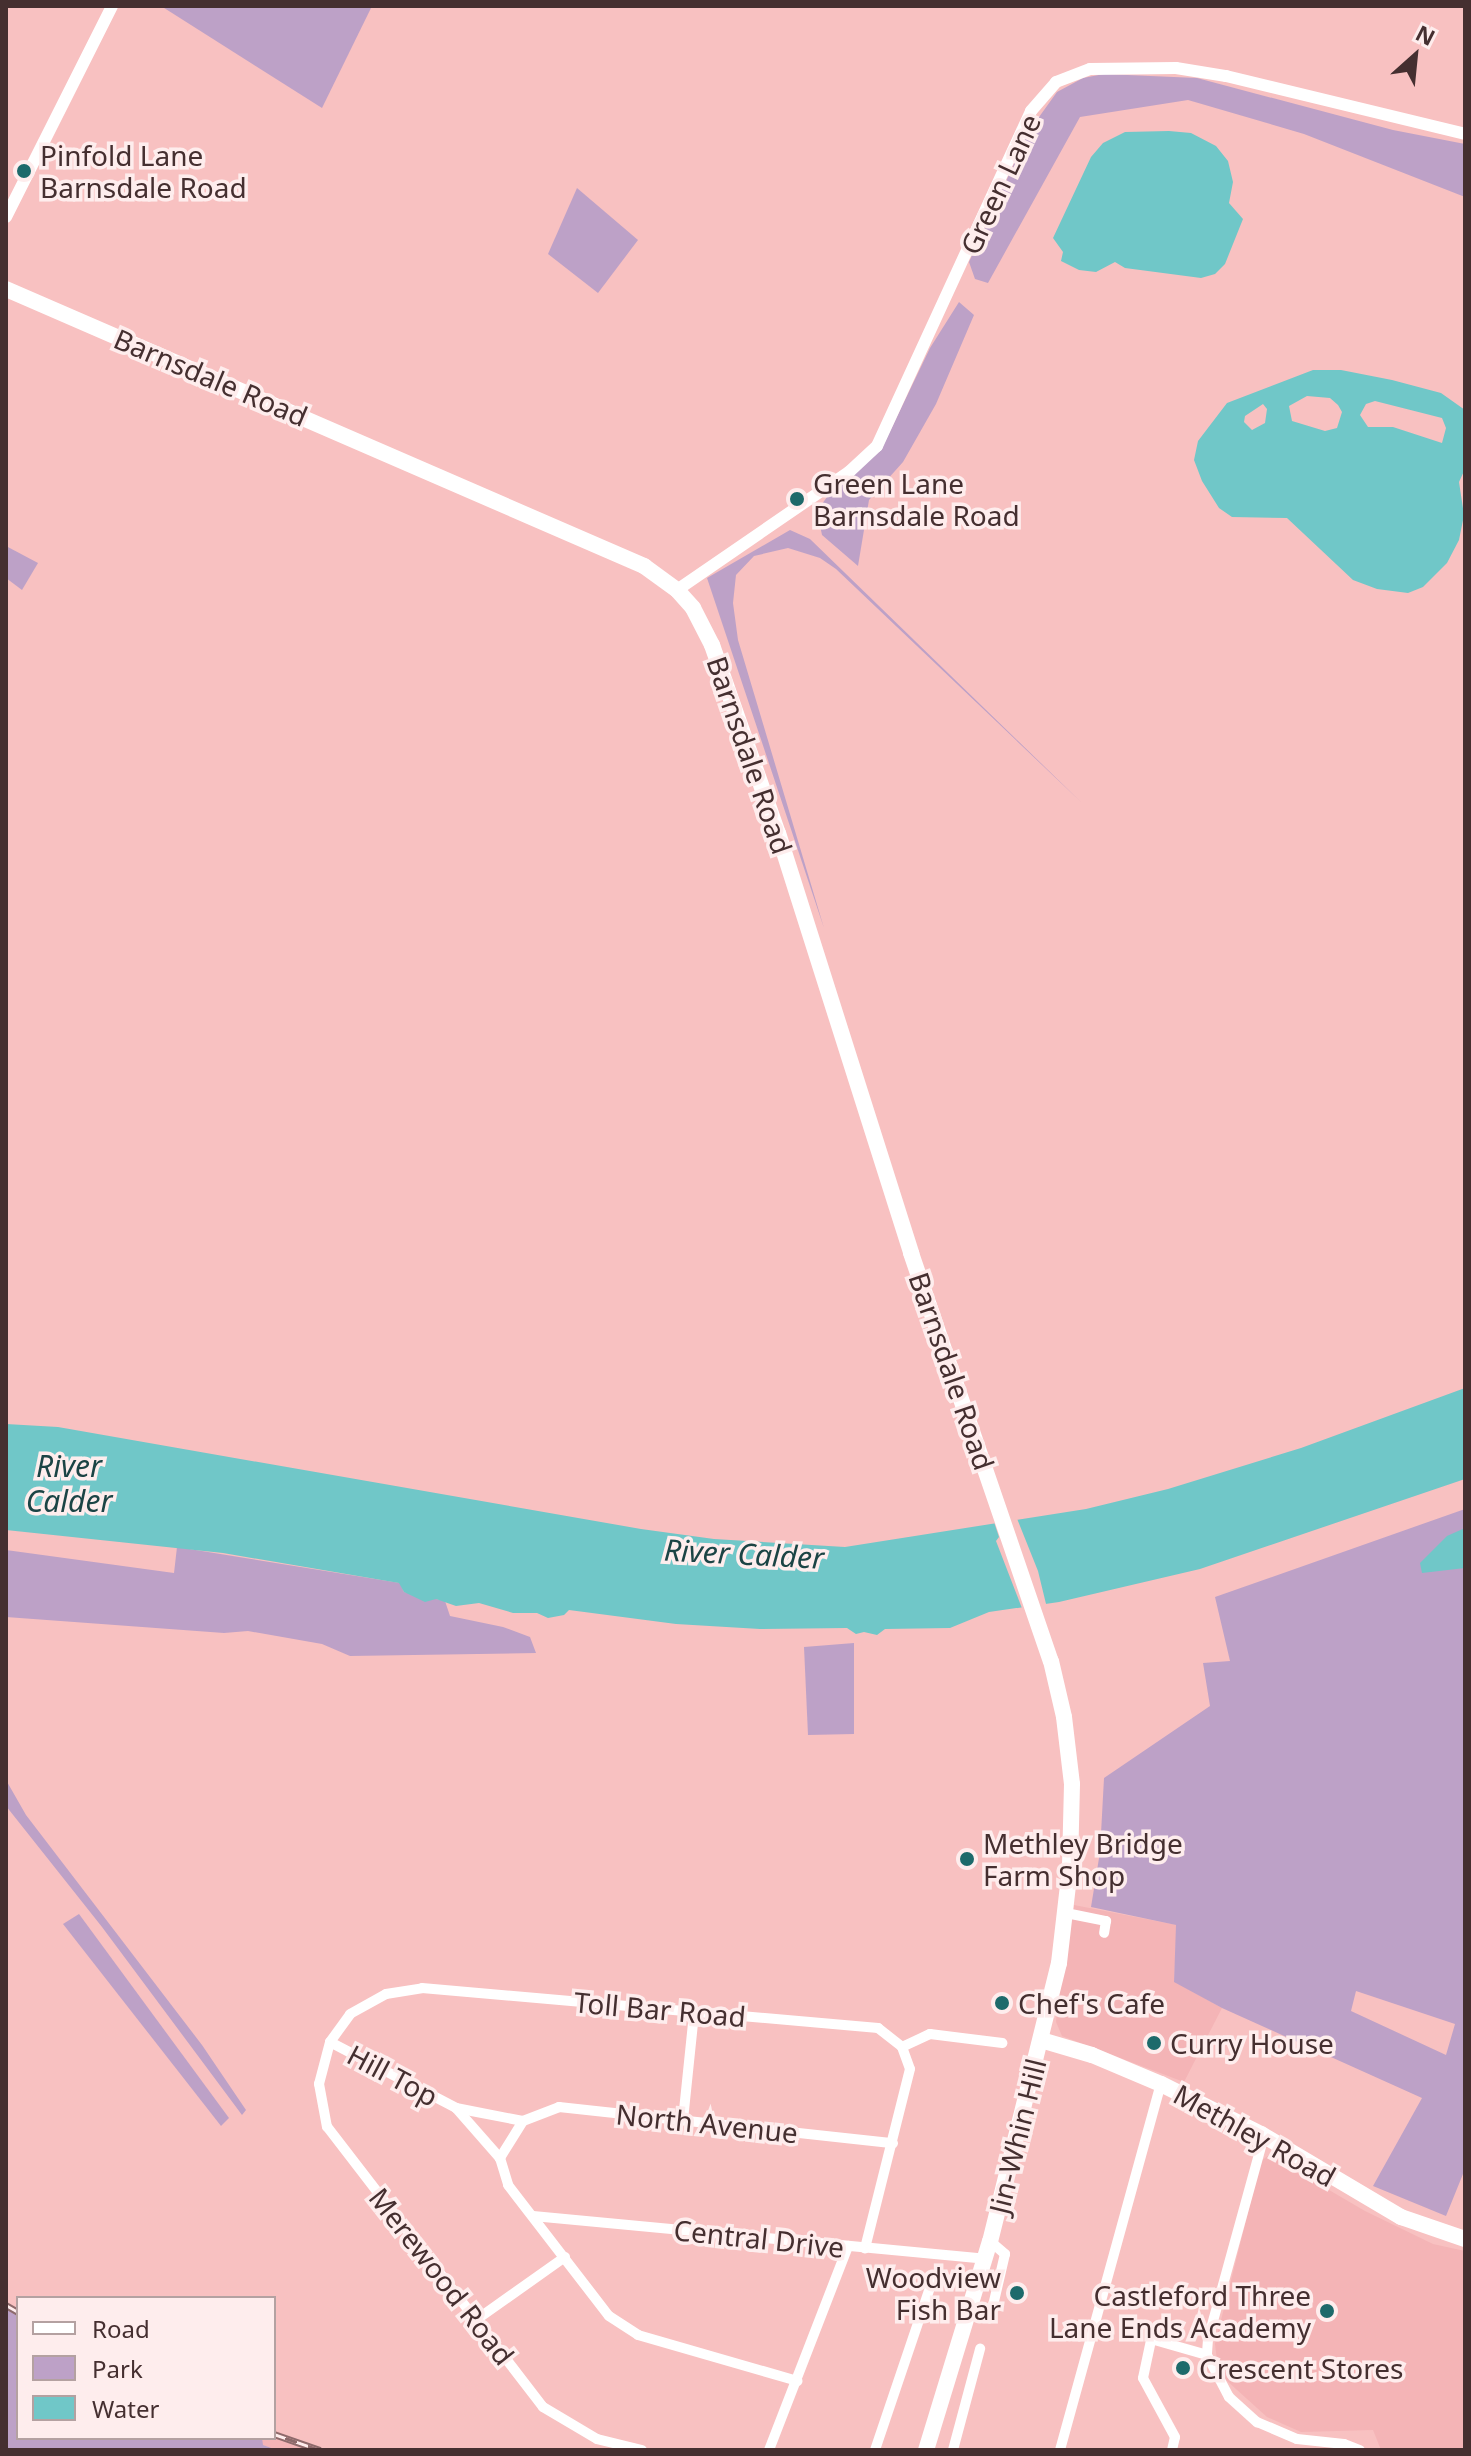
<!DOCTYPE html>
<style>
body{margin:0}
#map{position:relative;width:1471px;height:2456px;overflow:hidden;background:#f8c1c1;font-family:"Noto Sans",sans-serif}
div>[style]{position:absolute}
.built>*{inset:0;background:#f4b4b6}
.green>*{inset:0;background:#bda1c7}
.water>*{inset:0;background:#70c7c8}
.pier>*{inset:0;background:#f8c1c1}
.minor>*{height:10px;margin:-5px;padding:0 5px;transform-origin:5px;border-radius:5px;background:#fff}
.tertiary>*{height:12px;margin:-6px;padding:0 6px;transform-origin:6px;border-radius:6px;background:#fff}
.primary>*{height:16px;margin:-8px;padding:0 8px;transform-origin:8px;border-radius:8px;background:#fff}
.rail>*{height:7px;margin-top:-3.5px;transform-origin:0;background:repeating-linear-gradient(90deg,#feeded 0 12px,#8d6a6b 0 24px);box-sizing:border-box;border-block:2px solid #8d6a6b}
.dots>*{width:22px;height:22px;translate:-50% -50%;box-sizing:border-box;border:4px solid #feeded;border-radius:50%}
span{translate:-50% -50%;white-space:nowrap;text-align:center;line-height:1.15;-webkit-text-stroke:7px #feeded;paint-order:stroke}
.poi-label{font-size:28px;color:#452f30}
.left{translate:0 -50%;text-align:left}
.right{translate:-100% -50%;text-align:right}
.street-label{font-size:28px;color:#452f30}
.water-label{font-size:30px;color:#1b4445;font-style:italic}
.frame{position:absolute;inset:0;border:8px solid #452f30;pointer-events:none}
.legend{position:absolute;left:16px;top:2296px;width:260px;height:144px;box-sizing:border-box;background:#feeded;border:2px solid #b4a1a1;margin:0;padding:10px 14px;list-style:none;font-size:24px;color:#452f30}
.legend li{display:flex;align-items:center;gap:16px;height:40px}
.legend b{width:40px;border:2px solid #b4a1a1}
.north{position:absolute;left:1375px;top:16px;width:80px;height:80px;-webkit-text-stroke:6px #feeded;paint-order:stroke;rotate:27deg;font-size:22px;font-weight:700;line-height:32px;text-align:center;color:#452f30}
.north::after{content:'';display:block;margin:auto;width:28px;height:36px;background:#452f30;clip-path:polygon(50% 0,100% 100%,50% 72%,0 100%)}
</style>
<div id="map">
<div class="built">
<div style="clip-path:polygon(1074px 1905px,1177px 1925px,1174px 1981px,1222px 2008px,1184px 2082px,1062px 2036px,1056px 2022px,1057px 2010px)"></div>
<div style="clip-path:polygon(1269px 2155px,1365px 2211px,1433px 2244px,1465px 2251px,1465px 2450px,1381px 2450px,1373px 2430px,1301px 2432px,1267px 2417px,1226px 2380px,1217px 2361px,1215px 2344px,1261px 2161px)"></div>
<div style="clip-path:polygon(274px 2430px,326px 2450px,277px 2450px,244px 2438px,274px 2438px)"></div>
</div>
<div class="green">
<div style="clip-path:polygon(161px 6px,372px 6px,322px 108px)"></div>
<div style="clip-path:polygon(1104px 74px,1197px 78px,1393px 130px,1465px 144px,1465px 197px,1304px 134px,1188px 100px,1080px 117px,988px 283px,975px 279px,969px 262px,1029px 131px,1057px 92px,1083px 78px)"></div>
<div style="clip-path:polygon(577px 188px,638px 240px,598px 293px,548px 254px)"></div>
<div style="clip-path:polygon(959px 302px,974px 315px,936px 404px,903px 462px,869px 500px,858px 566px,822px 535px,817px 511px,827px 497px,881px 450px,930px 348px)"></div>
<div style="clip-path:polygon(790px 530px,810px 539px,1082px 803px,836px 569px,820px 558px,788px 548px,754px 556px,736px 575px,733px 603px,738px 640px,824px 928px,707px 578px)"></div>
<div style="clip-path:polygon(6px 546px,38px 563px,22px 590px,6px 578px)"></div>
<div style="clip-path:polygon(evenodd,1465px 1509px,1465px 2169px,1446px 2216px,1373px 2186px,1422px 2098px,1222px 2008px,1174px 1982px,1176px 1925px,1091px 1907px,1100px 1852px,1104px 1778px,1210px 1706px,1203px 1663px,1230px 1661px,1215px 1597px,1465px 1509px,1356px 1991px,1455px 2024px,1446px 2055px,1351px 2011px,1356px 1991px)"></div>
<div style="clip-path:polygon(177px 1547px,400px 1583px,404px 1592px,445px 1601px,450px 1616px,503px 1627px,530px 1637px,536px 1653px,350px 1656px,322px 1644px,248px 1631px,224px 1633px,6px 1617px,6px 1550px,174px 1573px)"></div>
<div style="clip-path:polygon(854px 1643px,854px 1734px,808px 1735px,804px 1647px)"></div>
<div style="clip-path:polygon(6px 1780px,26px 1815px,202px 2045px,246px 2110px,242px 2115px,102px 1927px,6px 1806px)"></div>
<div style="clip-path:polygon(79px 1914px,229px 2118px,221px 2126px,63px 1924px)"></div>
<div style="clip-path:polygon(6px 2305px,18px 2312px,18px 2438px,262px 2438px,263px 2445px,277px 2450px,6px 2450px)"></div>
</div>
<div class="water">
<div style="clip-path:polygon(1169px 131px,1191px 133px,1216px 146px,1228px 161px,1233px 182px,1229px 203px,1243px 219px,1225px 264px,1215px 274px,1201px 278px,1125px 268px,1115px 262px,1096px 272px,1079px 270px,1061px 261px,1063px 252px,1053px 238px,1091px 157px,1103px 143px,1125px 132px)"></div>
<div style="clip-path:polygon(evenodd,1313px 370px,1341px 370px,1392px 380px,1441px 393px,1465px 410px,1465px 469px,1459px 482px,1464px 515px,1459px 540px,1447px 563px,1423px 587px,1408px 593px,1377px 589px,1353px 580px,1287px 518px,1232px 517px,1219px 508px,1202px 481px,1194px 460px,1198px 441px,1227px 403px,1313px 370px,1307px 396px,1330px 398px,1338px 405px,1342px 412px,1337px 428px,1325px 431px,1292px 421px,1289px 406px,1307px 396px,1313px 370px,1375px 401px,1442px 418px,1446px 428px,1442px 443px,1393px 427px,1368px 427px,1360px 415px,1366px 404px,1375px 401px,1313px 370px,1263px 404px,1267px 409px,1265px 423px,1252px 430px,1244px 422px,1245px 416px,1263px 404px)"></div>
<div style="clip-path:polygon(1465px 1388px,1465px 1479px,1200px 1569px,1059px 1602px,989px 1612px,950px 1628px,885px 1629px,877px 1635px,864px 1632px,856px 1634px,847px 1628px,760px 1629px,676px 1624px,569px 1610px,564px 1615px,548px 1618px,537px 1613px,513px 1613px,479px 1603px,456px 1606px,436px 1599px,425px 1602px,404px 1592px,399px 1583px,223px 1553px,6px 1530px,6px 1424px,58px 1427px,641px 1529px,714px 1539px,845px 1547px,1086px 1509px,1168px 1489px,1301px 1448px)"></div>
<div style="clip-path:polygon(1465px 1528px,1465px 1568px,1422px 1573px,1420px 1563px,1447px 1536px)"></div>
</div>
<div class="pier">
<div style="clip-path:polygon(1016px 1516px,1038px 1571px,1047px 1608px,1023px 1611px,996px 1541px,999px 1537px,993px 1519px)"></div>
</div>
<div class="minor">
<div style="left:1066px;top:1913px;width:41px;rotate:11.3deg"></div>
<div style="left:1106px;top:1921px;width:12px;rotate:99deg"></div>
<div style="left:330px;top:2042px;width:142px;rotate:27.6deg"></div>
<div style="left:456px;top:2108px;width:68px;rotate:11deg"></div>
<div style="left:902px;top:2047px;width:31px;rotate:-25deg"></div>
<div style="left:930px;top:2034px;width:73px;rotate:7.1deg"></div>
<div style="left:456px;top:2108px;width:67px;rotate:48.7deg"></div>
<div style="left:683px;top:2120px;width:108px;rotate:-84.1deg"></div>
<div style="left:523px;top:2121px;width:44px;rotate:121.9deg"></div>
<div style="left:500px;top:2158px;width:28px;rotate:73deg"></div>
<div style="left:508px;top:2185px;width:165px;rotate:52.4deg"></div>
<div style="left:609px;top:2316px;width:35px;rotate:33deg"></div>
<div style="left:638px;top:2335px;width:166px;rotate:16.1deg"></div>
<div style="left:523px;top:2121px;width:39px;rotate:-21deg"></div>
<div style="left:559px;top:2107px;width:336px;rotate:6.2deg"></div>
<div style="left:1264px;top:2136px;width:211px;rotate:105.4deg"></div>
<div style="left:1208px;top:2339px;width:16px;rotate:94deg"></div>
<div style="left:1207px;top:2355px;width:47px;rotate:62.4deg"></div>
<div style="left:1229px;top:2397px;width:38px;rotate:42deg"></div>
<div style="left:1257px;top:2422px;width:43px;rotate:23deg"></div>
<div style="left:1297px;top:2439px;width:47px;rotate:6.1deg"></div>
<div style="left:1344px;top:2444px;width:17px;rotate:21deg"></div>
<div style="left:533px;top:2216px;width:454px;rotate:5.4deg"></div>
<div style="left:990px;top:2241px;width:20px;rotate:41deg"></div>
<div style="left:1005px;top:2254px;width:57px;rotate:103.1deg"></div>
<div style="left:476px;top:2320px;width:109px;rotate:-35.3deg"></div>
<div style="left:642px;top:2450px;width:46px;rotate:-166.3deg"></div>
<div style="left:597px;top:2439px;width:63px;rotate:-149.3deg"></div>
<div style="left:543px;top:2407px;width:354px;rotate:-127.6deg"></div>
<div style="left:327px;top:2127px;width:44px;rotate:-100.5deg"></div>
<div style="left:319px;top:2084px;width:43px;rotate:-75.3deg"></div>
<div style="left:330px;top:2042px;width:34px;rotate:-54deg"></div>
<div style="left:350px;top:2014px;width:41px;rotate:-29.1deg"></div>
<div style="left:386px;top:1994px;width:36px;rotate:-9deg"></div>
<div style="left:422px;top:1988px;width:458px;rotate:5deg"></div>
<div style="left:878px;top:2028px;width:31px;rotate:38deg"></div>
<div style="left:902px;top:2047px;width:23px;rotate:70deg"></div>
<div style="left:910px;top:2069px;width:185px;rotate:104.1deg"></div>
<div style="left:769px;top:2450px;width:219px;rotate:-68.8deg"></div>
<div style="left:875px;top:2450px;width:181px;rotate:-71.3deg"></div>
<div style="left:953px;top:2450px;width:105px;rotate:-75deg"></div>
<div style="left:1060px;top:2450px;width:380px;rotate:-74.6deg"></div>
<div style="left:1172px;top:2450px;width:13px;rotate:-77deg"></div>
<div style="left:1175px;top:2437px;width:67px;rotate:-118.5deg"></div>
<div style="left:1143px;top:2378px;width:40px;rotate:-78deg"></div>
<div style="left:1151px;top:2339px;width:58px;rotate:15.9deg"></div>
</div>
<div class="tertiary">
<div style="left:6px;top:217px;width:236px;rotate:-63.3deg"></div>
<div style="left:677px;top:590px;width:209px;rotate:-34.5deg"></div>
<div style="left:849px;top:472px;width:38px;rotate:-43deg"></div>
<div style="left:877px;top:446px;width:369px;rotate:-65.3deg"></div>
<div style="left:1031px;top:111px;width:38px;rotate:-49deg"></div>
<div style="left:1056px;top:82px;width:36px;rotate:-21deg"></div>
<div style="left:1090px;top:69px;width:86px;rotate:-0.7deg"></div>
<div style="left:1176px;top:68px;width:51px;rotate:9.1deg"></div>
<div style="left:1226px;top:76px;width:246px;rotate:13.6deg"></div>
</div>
<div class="primary">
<div style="left:6px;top:289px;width:696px;rotate:23.47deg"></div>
<div style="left:644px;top:566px;width:41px;rotate:36deg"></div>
<div style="left:677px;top:590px;width:24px;rotate:48deg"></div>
<div style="left:693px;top:608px;width:42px;rotate:62.8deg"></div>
<div style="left:712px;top:645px;width:199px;rotate:70.7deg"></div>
<div style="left:778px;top:833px;width:441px;rotate:72.4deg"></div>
<div style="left:911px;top:1253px;width:431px;rotate:71.1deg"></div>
<div style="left:1051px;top:1661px;width:57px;rotate:76.9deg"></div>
<div style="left:1064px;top:1717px;width:67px;rotate:83.2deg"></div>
<div style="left:1072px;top:1784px;width:84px;rotate:91.4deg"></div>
<div style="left:1070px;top:1868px;width:96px;rotate:96.6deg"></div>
<div style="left:1059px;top:1963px;width:286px;rotate:103.9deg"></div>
<div style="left:990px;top:2241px;width:219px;rotate:107deg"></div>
<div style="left:1041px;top:2040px;width:53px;rotate:16.4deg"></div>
<div style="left:1092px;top:2055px;width:75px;rotate:22.8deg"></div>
<div style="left:1161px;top:2084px;width:112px;rotate:26.6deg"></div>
<div style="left:1261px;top:2134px;width:163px;rotate:30.7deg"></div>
<div style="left:1401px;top:2217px;width:68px;rotate:19deg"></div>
</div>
<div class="rail">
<div style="left:6px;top:2305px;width:14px;rotate:30deg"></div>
<div style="left:274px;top:2434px;width:49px;rotate:19.2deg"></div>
</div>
<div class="dots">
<div style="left:24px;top:171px;background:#1d6a6b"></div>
<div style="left:797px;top:499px;background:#1d6a6b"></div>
<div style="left:967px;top:1859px;background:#1d6a6b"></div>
<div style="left:1002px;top:2003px;background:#1d6a6b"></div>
<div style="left:1154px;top:2043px;background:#1d6a6b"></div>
<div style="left:1017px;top:2293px;background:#1d6a6b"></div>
<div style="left:1327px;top:2311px;background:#1d6a6b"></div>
<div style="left:1183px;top:2368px;background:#1d6a6b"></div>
</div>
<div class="poi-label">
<span class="left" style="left:40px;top:171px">Pinfold Lane<br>Barnsdale Road</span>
<span class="left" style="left:813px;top:499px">Green Lane<br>Barnsdale Road</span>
<span class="left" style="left:983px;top:1859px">Methley Bridge<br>Farm Shop</span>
<span class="left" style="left:1018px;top:2003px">Chef's Cafe</span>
<span class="left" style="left:1170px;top:2043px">Curry House</span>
<span class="right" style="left:1001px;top:2293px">Woodview<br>Fish Bar</span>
<span class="right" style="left:1311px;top:2311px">Castleford Three<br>Lane Ends Academy</span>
<span class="left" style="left:1199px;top:2368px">Crescent Stores</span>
</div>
<div class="street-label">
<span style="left:1000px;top:184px;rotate:-65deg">Green Lane</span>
<span style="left:211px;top:377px;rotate:23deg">Barnsdale Road</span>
<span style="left:750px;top:755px;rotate:71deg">Barnsdale Road</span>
<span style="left:952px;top:1371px;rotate:71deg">Barnsdale Road</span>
<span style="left:660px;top:2009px;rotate:5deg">Toll Bar Road</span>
<span style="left:393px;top:2075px;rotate:28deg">Hill Top</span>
<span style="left:707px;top:2123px;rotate:6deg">North Avenue</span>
<span style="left:1255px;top:2135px;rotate:29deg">Methley Road</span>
<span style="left:1017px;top:2136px;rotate:-76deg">Jin-Whin Hill</span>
<span style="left:759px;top:2238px;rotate:6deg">Central Drive</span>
<span style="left:442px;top:2276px;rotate:52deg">Merewood Road</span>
</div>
<div class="water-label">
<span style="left:69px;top:1483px">River<br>Calder</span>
<span style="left:744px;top:1554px;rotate:3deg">River Calder</span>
</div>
<div class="frame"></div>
<ul class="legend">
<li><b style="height:10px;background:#fff"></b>Road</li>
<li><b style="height:22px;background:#bda1c7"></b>Park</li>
<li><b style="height:22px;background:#70c7c8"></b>Water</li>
</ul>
<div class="north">N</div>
</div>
